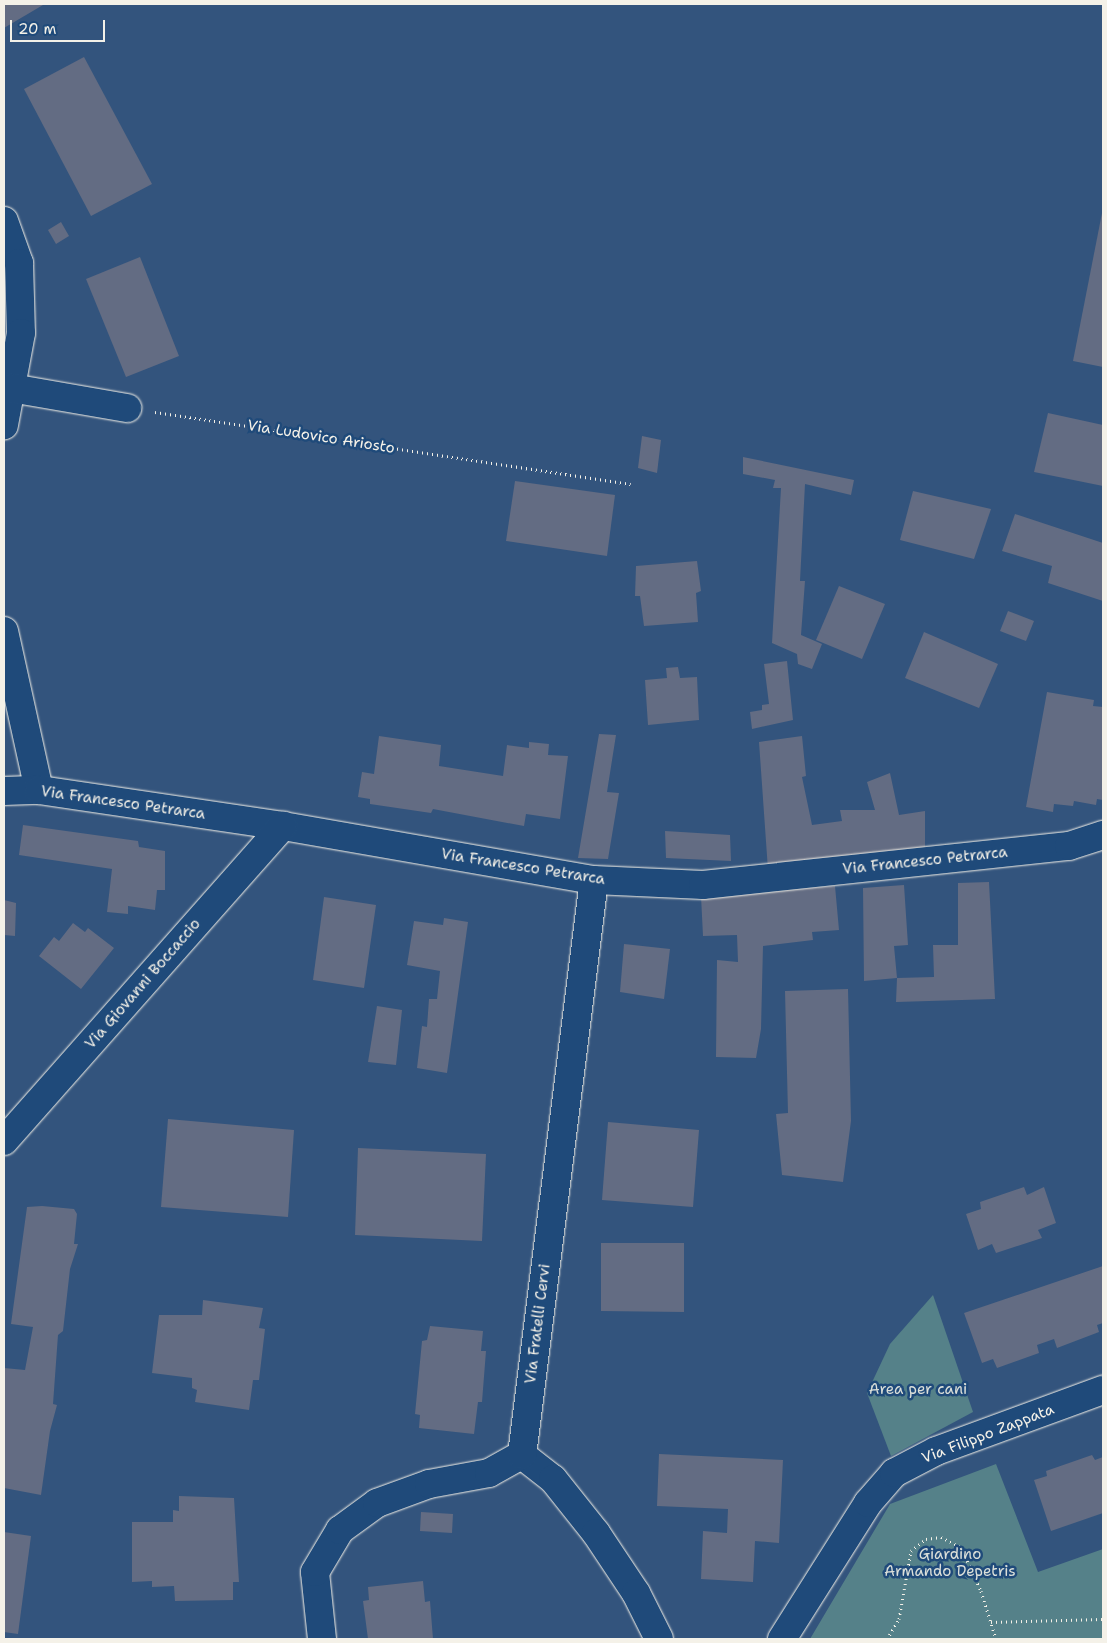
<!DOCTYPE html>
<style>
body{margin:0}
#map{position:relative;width:1107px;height:1643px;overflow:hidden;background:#33547d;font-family:"Shantell Sans",sans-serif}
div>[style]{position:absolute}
.green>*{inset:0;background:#558189}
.building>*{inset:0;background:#636c83}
.path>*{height:3px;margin-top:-1.5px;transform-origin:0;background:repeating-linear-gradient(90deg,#f4f1e8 0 1px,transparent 0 5px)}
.roads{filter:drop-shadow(0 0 1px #f4f1e8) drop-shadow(0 0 1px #f4f1e8)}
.minor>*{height:28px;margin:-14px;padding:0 14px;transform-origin:14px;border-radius:14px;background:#1f4a7a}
span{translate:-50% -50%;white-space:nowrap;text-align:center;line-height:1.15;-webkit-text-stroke:5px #1f4a7a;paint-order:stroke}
.street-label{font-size:15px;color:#f4f1e8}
.park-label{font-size:15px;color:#dce0da}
.frame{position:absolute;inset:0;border:5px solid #f4f1e8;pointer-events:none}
.scale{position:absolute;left:10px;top:20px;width:95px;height:22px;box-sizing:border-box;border:2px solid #f4f1e8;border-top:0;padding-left:6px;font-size:15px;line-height:18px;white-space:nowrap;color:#f4f1e8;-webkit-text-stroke:4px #1f4a7a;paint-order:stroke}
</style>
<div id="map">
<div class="green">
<div style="clip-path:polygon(933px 1295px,973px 1412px,891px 1456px,867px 1393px,890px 1344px)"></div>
<div style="clip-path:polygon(996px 1464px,1038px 1572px,1103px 1549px,1103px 1639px,810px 1639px,890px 1504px)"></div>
</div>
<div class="building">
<div style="clip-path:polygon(4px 4px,42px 4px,43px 5px,4px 28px)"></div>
<div style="clip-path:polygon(84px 57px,152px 184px,91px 216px,24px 89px)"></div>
<div style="clip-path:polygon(1102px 213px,1103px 213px,1103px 367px,1073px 361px)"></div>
<div style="clip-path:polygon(61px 222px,69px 236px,56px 244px,48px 230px)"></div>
<div style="clip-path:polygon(140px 257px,179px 356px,126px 377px,86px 279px)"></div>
<div style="clip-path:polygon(1048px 413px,1103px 425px,1103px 486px,1034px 472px)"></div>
<div style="clip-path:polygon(642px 436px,661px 440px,657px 473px,638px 468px)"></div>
<div style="clip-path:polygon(743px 457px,854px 480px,851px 495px,805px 484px,800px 581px,805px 581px,801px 635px,822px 644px,812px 669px,798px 664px,797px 654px,772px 643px,781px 488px,773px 488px,775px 480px,743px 474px)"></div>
<div style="clip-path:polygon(515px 481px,615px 495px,607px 556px,506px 541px)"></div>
<div style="clip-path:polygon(913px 491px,991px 509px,974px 559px,900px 540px)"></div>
<div style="clip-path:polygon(1015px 514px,1103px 543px,1103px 601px,1048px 583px,1052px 566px,1002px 551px)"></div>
<div style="clip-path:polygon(697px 561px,701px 591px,696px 593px,698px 622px,644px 626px,640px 596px,635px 596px,636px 566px)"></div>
<div style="clip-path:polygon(839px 586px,885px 604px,862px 659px,816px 640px)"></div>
<div style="clip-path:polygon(1008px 611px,1034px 621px,1026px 641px,1000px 631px)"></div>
<div style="clip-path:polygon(924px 632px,998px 664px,979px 708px,905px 678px)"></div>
<div style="clip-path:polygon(787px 661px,793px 720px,752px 729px,750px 712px,762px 710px,762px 705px,769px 704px,764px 664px)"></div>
<div style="clip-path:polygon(678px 667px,680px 678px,697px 677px,699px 720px,648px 725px,645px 680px,667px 678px,666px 668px)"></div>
<div style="clip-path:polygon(1047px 692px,1094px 700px,1093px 706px,1103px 707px,1103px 800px,1097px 799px,1096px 805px,1074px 801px,1073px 806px,1054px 804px,1053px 812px,1026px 807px)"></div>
<div style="clip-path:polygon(599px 734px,616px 735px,607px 792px,619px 793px,608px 859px,578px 858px)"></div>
<div style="clip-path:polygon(379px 736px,441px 745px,439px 766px,503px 776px,507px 745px,529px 748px,529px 742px,549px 744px,548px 755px,568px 756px,560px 819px,526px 814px,524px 826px,433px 809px,431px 813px,370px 804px,370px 799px,358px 797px,362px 772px,374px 774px)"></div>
<div style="clip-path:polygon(802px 736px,806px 776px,802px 777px,812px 825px,842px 821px,840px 810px,875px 810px,867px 782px,890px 773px,899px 815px,925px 811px,925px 850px,768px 870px,759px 742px)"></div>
<div style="clip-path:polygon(23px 825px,138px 841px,139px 847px,165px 851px,165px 890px,157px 890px,155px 910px,128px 906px,128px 914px,107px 912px,112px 869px,19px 855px)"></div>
<div style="clip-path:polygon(665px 831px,730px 835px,731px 861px,666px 858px)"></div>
<div style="clip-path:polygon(989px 882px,995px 999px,896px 1002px,897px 978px,934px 977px,933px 945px,958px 945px,958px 883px)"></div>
<div style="clip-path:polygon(904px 885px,908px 945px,894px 946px,897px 978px,864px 981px,863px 888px)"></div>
<div style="clip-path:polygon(835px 886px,839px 930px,812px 932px,813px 940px,763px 946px,761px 1029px,756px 1058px,716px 1057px,717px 960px,738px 962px,737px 935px,703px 936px,701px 896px)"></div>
<div style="clip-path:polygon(324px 897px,376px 905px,364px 988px,313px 980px)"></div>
<div style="clip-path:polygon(4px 900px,16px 903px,15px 936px,4px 935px)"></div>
<div style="clip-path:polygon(444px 918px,468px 922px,447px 1073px,417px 1068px,422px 1026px,427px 1027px,429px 999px,437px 999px,440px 971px,407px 965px,414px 921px,443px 925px)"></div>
<div style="clip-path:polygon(73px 923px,85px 932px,88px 928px,114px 948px,81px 989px,39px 956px,54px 937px,59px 941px)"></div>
<div style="clip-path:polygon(624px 944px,670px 949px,664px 999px,620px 992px)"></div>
<div style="clip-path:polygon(848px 989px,851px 1121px,843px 1182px,782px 1175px,776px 1114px,788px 1113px,785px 991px)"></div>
<div style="clip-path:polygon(377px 1006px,402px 1010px,396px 1065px,368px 1062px)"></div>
<div style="clip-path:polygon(168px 1119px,294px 1130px,288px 1217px,161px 1207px)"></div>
<div style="clip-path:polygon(608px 1122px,699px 1130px,693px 1207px,602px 1200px)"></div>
<div style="clip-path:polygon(358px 1148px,486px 1154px,482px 1241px,355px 1235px)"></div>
<div style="clip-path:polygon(1024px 1187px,1027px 1195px,1044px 1187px,1056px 1223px,1038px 1230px,1042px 1238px,996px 1253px,992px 1244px,978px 1250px,966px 1214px,981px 1209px,980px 1202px)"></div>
<div style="clip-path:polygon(42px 1206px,74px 1209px,77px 1214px,74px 1244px,78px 1244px,70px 1269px,63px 1331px,58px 1335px,53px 1404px,57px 1405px,50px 1431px,41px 1495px,4px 1488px,4px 1368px,25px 1370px,33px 1327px,11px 1324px,27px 1207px)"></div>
<div style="clip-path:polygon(601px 1243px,684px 1243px,684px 1312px,601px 1311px)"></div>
<div style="clip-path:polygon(1103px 1266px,1103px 1323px,1097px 1325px,1099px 1332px,1057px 1348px,1054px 1339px,1037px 1345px,1039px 1353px,997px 1368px,993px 1359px,982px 1363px,964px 1313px)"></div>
<div style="clip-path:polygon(203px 1300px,263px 1308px,259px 1328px,265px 1329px,259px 1380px,253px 1380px,249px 1410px,195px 1402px,197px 1390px,192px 1388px,192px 1378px,152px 1373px,159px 1315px,202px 1315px)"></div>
<div style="clip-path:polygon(430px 1326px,483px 1331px,481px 1351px,486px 1351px,482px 1402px,478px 1402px,474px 1434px,419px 1428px,420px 1415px,415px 1414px,422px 1341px,427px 1340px)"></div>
<div style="clip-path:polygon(659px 1454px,783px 1460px,779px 1543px,755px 1541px,753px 1582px,701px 1579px,703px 1531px,727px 1533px,728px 1509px,657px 1506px)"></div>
<div style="clip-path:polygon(1092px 1455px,1095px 1460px,1103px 1457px,1103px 1513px,1051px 1531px,1034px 1480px,1047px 1476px,1046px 1471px)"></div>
<div style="clip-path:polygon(179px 1496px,234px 1498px,239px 1582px,233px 1582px,233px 1600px,175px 1601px,174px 1586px,152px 1587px,152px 1581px,132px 1582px,132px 1522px,173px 1522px,173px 1510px,179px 1511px)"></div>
<div style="clip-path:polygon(421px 1512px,453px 1514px,452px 1533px,420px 1531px)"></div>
<div style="clip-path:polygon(4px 1532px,31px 1536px,18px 1634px,4px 1632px)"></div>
<div style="clip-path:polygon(423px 1581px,425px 1602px,430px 1601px,433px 1639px,368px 1639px,363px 1601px,369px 1600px,368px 1587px)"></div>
</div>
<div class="path">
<div style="left:155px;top:412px;width:481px;rotate:8.6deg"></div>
<div style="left:991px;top:1622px;width:112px;rotate:-1.5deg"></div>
<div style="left:887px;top:1639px;width:23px;rotate:-59deg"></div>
<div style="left:899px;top:1619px;width:69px;rotate:-80deg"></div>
<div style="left:911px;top:1551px;width:19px;rotate:-39deg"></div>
<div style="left:926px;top:1539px;width:15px;rotate:-8deg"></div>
<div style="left:941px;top:1537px;width:22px;rotate:27deg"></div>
<div style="left:961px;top:1547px;width:48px;rotate:65.6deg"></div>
<div style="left:981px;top:1591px;width:50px;rotate:72.6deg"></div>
</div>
<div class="roads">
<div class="minor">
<div style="left:4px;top:221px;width:45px;rotate:70.3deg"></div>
<div style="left:19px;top:263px;width:70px;rotate:88.4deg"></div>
<div style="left:21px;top:333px;width:94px;rotate:100.5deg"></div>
<div style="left:11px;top:388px;width:118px;rotate:9.8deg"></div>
<div style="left:4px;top:631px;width:163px;rotate:77.6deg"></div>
<div style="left:4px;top:791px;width:35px;rotate:-2deg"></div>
<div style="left:39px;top:790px;width:247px;rotate:8.4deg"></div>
<div style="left:283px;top:826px;width:316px;rotate:9.9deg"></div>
<div style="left:594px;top:880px;width:109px;rotate:2.6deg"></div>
<div style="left:703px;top:885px;width:368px;rotate:-6.1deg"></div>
<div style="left:1069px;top:846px;width:36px;rotate:-18deg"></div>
<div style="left:4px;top:1141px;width:421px;rotate:-48.5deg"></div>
<div style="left:522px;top:1455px;width:39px;rotate:38deg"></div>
<div style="left:553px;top:1479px;width:69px;rotate:51.5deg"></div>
<div style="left:596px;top:1533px;width:72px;rotate:56.3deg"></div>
<div style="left:636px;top:1593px;width:51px;rotate:63.4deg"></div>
<div style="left:322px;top:1639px;width:67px;rotate:-96deg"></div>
<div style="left:315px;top:1572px;width:49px;rotate:-59.2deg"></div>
<div style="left:340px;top:1530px;width:46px;rotate:-36.1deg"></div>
<div style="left:377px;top:1503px;width:55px;rotate:-20.1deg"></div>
<div style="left:429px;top:1484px;width:61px;rotate:-10.4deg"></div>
<div style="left:489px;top:1473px;width:38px;rotate:-29deg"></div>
<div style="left:522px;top:1455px;width:579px;rotate:-82.86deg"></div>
<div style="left:782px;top:1639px;width:161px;rotate:-57.7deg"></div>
<div style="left:868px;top:1503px;width:40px;rotate:-49deg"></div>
<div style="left:894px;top:1473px;width:47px;rotate:-27.6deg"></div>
<div style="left:936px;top:1451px;width:178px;rotate:-20.1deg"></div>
</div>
</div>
<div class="street-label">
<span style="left:321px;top:437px;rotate:9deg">Via Ludovico Ariosto</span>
<span style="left:123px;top:803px;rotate:8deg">Via Francesco Petrarca</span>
<span style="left:925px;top:861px;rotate:-6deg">Via Francesco Petrarca</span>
<span style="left:523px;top:867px;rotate:9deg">Via Francesco Petrarca</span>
<span style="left:143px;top:984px;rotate:-49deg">Via Giovanni Boccaccio</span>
<span style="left:538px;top:1324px;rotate:-83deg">Via Fratelli Cervi</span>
<span style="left:988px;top:1434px;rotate:-21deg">Via Filippo Zappata</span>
</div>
<div class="park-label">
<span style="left:918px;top:1390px">Area per cani</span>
<span style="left:950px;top:1563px">Giardino<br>Armando Depetris</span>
</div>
<div class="frame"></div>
<div class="scale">20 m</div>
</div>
